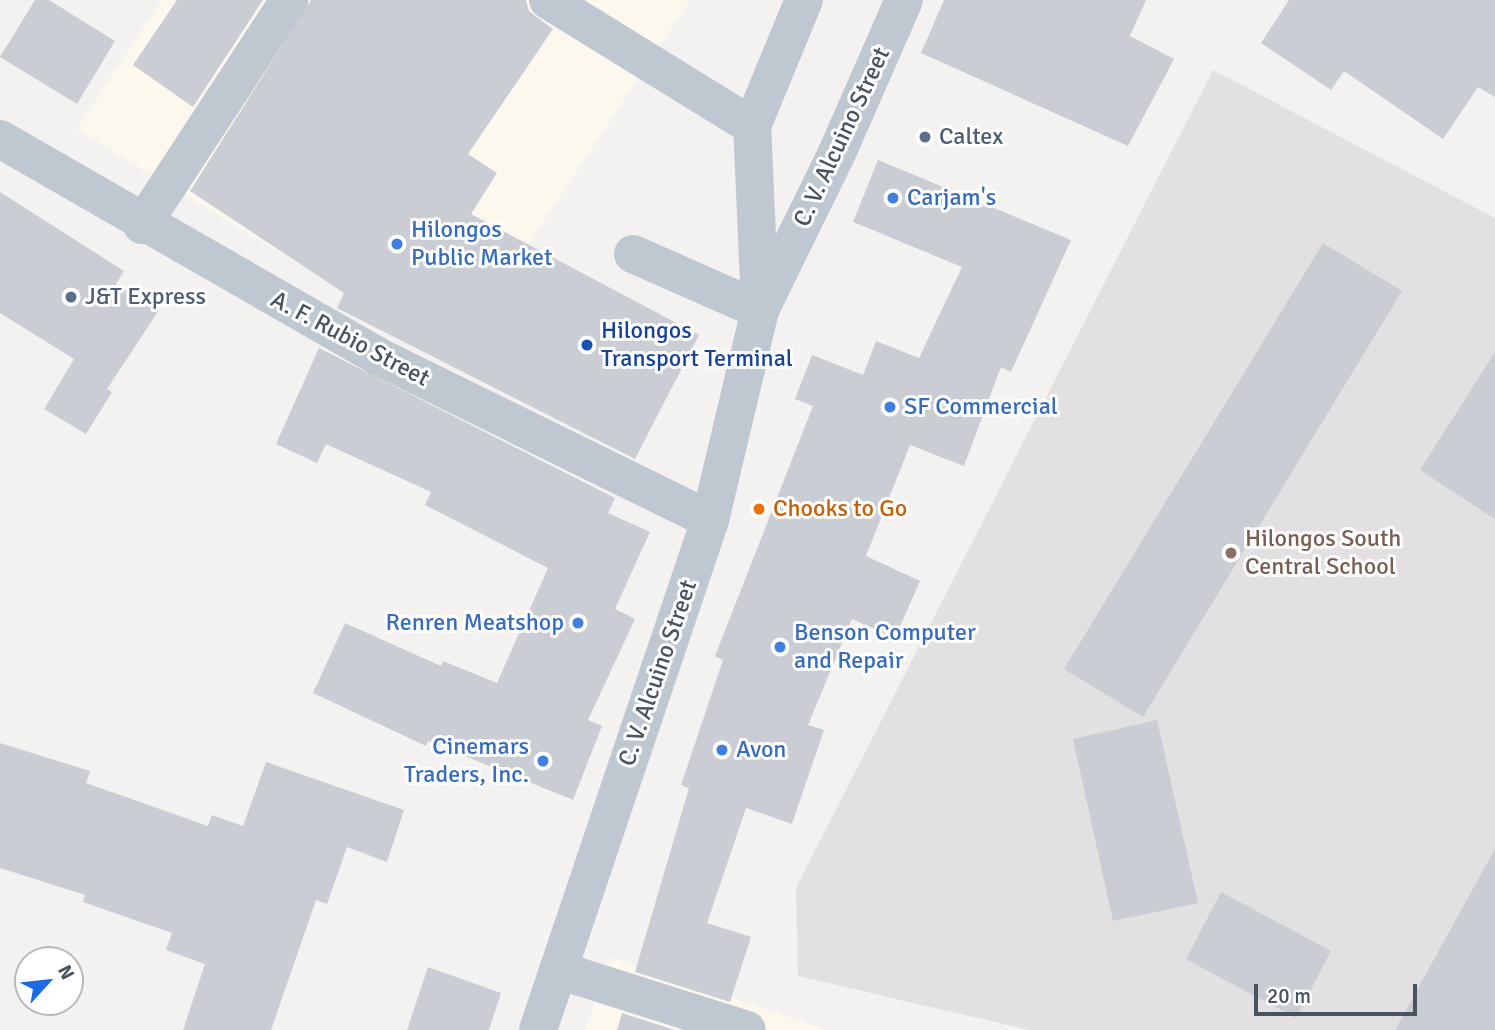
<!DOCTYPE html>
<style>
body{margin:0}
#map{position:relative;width:1495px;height:1030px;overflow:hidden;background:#f4f1f1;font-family:Signika,sans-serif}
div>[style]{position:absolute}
.commercial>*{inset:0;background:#fcf8ed}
.education>*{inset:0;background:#e2e0e0}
.building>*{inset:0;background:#cbcdd4}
.minor>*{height:38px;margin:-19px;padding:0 19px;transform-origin:19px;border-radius:19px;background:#bfc8d0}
.dots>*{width:19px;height:19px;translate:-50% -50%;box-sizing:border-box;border:4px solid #fff;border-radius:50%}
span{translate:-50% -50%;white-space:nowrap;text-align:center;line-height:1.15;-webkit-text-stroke:6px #fff;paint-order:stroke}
.street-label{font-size:24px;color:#49535f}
.service-label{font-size:24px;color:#4e5e75}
.left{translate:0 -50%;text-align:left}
.shop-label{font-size:24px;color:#366cbe}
.right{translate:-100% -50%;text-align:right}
.transit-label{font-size:24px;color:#164399}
.food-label{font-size:24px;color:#c56008}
.education-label{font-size:24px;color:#785e54}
.north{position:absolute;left:14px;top:946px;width:70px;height:70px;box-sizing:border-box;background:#fff;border:2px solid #b6babf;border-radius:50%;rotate:63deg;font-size:19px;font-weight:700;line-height:28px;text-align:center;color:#49535f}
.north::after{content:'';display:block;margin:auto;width:24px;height:32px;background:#1c69e3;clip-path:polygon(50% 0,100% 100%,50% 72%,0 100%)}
.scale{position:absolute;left:1254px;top:984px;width:163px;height:32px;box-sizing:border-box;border:4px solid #49535f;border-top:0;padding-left:9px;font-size:21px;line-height:24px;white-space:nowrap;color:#49535f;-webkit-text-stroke:5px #fff;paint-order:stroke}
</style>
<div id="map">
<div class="commercial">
<div style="clip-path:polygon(161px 0,690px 0,454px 357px,77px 130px)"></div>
<div style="clip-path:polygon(610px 957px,827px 1030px,586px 1030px)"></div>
</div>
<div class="education">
<div style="clip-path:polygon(1213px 70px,1495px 218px,1495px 1030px,1029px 1030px,798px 976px,796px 888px)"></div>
</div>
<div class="building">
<div style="clip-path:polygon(35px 0,49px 0,115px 41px,77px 104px,0 57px)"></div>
<div style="clip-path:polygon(177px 0,263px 0,193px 107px,133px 65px)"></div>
<div style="clip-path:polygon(311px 0,526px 0,529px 11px,553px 29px,468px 154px,497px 173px,471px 214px,699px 335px,635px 459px,337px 308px,344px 293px,190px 191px)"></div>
<div style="clip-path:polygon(944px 0,1146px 0,1130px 36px,1174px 59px,1128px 146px,921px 53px)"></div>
<div style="clip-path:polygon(1289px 0,1495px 0,1495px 97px,1478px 87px,1443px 139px,1344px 71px,1331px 90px,1261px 43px)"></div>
<div style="clip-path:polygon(878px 160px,1071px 240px,1011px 372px,1001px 367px,964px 466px,910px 445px,866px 556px,920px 581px,895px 638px,852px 619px,808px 725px,824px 730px,792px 824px,746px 808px,707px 923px,751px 937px,730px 1002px,635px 972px,689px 788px,681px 785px,723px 660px,715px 656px,813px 406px,795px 399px,812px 355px,863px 375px,876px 341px,919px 358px,962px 267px,853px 222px)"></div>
<div style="clip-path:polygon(0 192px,124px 271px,116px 284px,159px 310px,107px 389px,112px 392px,86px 434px,44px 409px,74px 359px,0 313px)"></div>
<div style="clip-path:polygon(1323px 243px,1402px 291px,1143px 717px,1064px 669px)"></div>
<div style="clip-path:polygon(319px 348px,615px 498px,608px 513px,650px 532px,615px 609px,635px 619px,588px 720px,602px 726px,573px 800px,428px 741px,426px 746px,313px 693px,345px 623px,441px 666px,443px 661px,497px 683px,548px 568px,425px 505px,431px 492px,326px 444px,317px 463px,276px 444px)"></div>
<div style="clip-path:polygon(1495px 352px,1495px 519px,1420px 470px)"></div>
<div style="clip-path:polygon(1157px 720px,1198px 903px,1113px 921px,1073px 739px)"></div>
<div style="clip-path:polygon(0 743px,90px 771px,86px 783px,208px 826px,212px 815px,243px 826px,266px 762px,404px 810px,387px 862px,347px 847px,327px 904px,316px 900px,271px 1030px,183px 1030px,205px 964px,166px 950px,172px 933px,83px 902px,85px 895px,0 868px)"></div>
<div style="clip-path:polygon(1495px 849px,1495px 1030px,1395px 1030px)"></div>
<div style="clip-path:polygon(1221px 892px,1331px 951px,1296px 1018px,1186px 959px)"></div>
<div style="clip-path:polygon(428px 967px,501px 993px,489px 1030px,407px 1030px)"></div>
<div style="clip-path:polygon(622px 1013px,675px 1030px,617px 1030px)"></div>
</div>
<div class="minor">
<div style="left:548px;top:0;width:240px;rotate:31.7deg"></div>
<div style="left:0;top:139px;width:435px;rotate:29.9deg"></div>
<div style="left:377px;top:356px;width:371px;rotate:26.2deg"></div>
<div style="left:142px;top:225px;width:269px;rotate:-56.8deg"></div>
<div style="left:633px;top:254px;width:139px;rotate:23.8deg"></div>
<div style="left:760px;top:306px;width:180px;rotate:-92.5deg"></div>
<div style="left:752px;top:126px;width:136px;rotate:-67.6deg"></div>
<div style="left:558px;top:970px;width:198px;rotate:17.6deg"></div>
<div style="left:538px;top:1030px;width:538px;rotate:-71.36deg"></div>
<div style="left:710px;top:520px;width:216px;rotate:-76.6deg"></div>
<div style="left:760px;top:310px;width:173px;rotate:-63.9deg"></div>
<div style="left:836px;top:155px;width:169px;rotate:-66.3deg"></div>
</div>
<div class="dots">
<div style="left:925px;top:137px;background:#5c6f8a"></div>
<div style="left:893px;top:198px;background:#3f7fe0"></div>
<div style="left:397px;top:244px;background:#3f7fe0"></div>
<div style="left:71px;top:297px;background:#5c6f8a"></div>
<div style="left:587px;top:345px;background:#1a4fb4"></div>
<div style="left:890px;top:407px;background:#3f7fe0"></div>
<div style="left:759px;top:509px;background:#e8710a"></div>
<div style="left:1231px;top:553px;background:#8d6e63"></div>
<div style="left:578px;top:623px;background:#3f7fe0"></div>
<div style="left:780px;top:647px;background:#3f7fe0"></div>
<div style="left:722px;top:750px;background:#3f7fe0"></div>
<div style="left:543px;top:761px;background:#3f7fe0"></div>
</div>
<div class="street-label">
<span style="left:842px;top:137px;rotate:-65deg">C. V. Alcuino Street</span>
<span style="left:350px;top:339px;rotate:28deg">A. F. Rubio Street</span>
<span style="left:658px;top:673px;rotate:-71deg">C. V. Alcuino Street</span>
</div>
<div class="service-label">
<span class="left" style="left:939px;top:137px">Caltex</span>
<span class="left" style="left:85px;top:297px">J&amp;T Express</span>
</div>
<div class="shop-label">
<span class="left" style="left:907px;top:198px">Carjam's</span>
<span class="left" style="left:411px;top:244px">Hilongos<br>Public Market</span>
<span class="left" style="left:904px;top:407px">SF Commercial</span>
<span class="right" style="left:564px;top:623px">Renren Meatshop</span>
<span class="left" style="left:794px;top:647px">Benson Computer<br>and Repair</span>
<span class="right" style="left:529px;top:761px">Cinemars<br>Traders, Inc.</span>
<span class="left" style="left:736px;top:750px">Avon</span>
</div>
<div class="transit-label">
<span class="left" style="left:601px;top:345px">Hilongos<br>Transport Terminal</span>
</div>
<div class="food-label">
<span class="left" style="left:773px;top:509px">Chooks to Go</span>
</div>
<div class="education-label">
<span class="left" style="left:1245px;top:553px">Hilongos South<br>Central School</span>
</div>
<div class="north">N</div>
<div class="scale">20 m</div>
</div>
